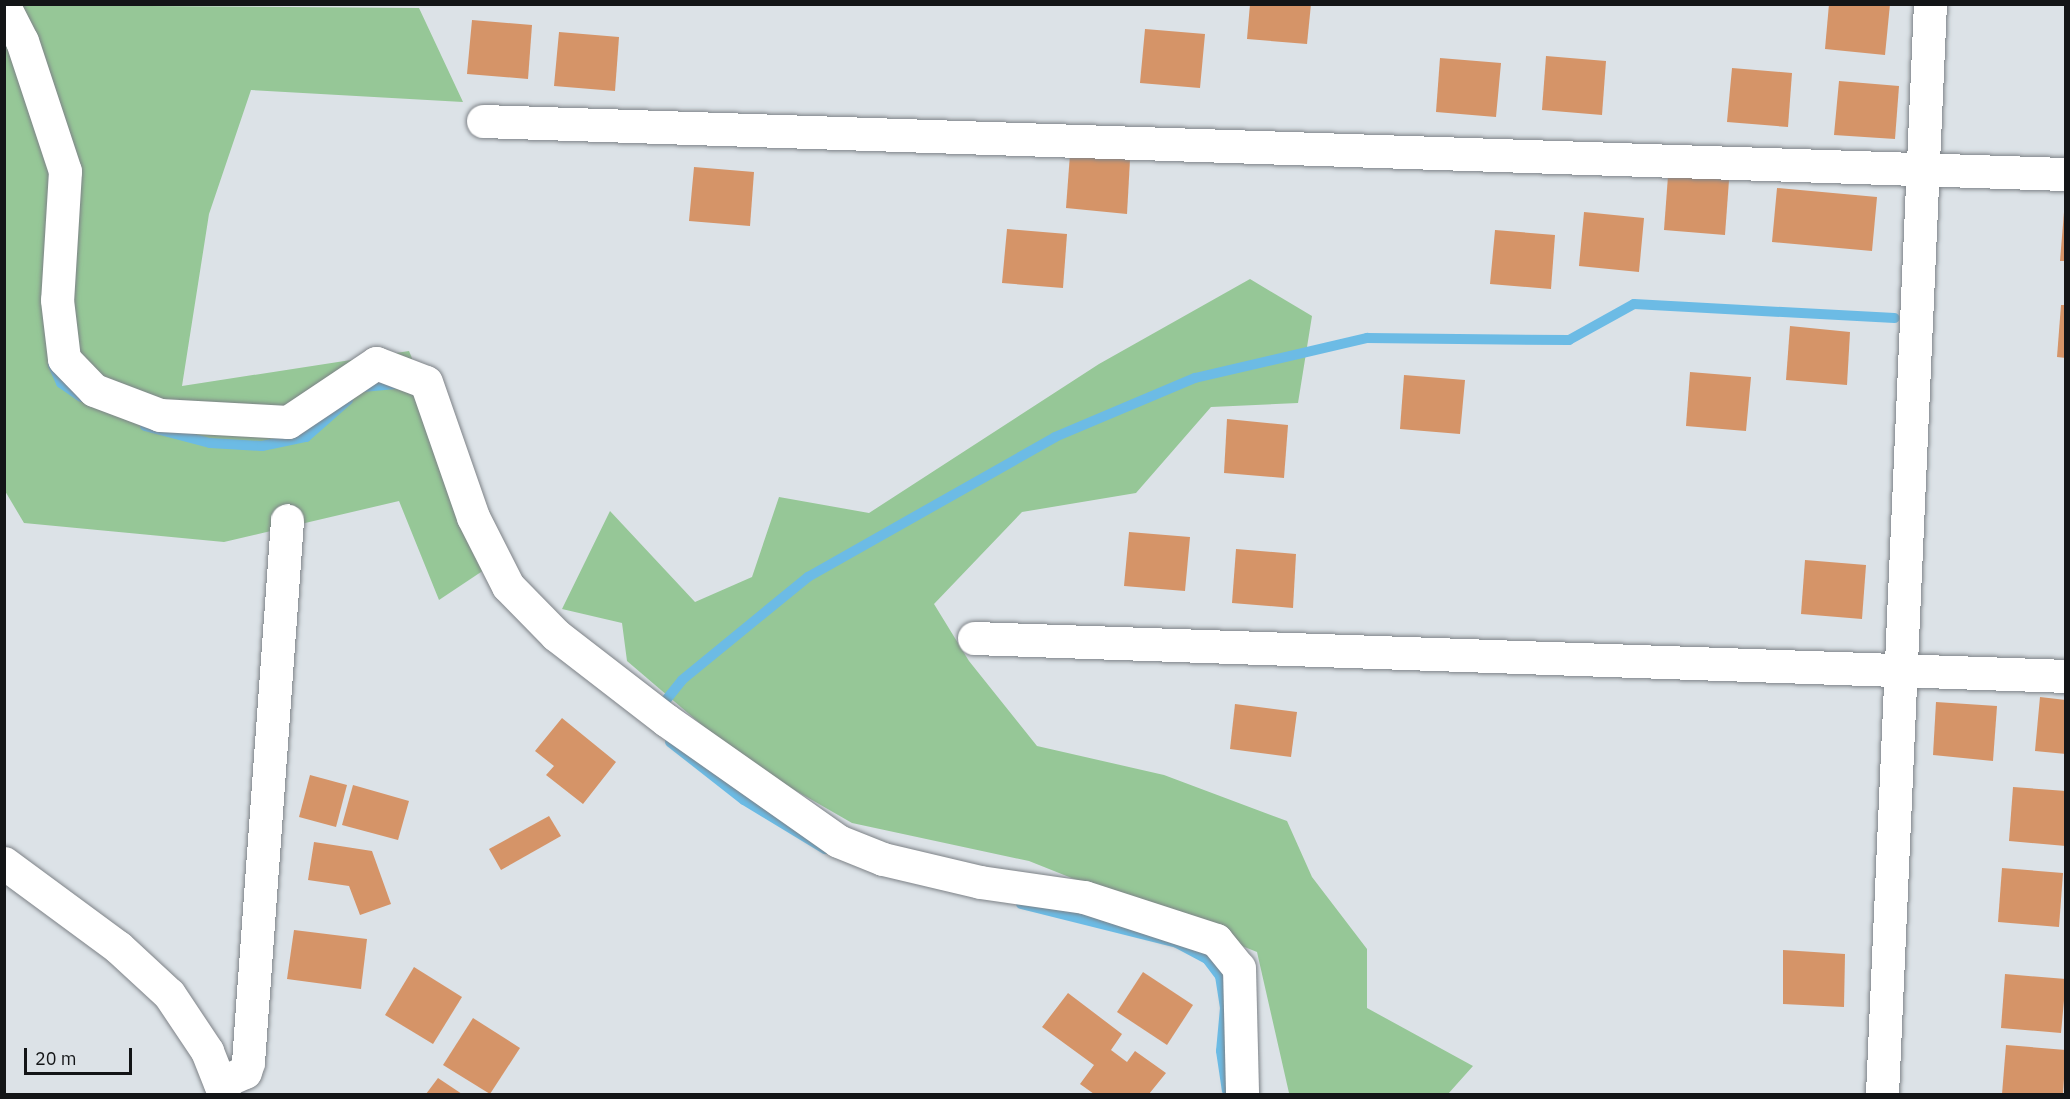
<!DOCTYPE html>
<style>
body{margin:0}
#map{position:relative;width:2070px;height:1099px;overflow:hidden;background:#dce2e7;font-family:"IBM Plex Sans",sans-serif}
div>[style]{position:absolute}
.green>*{inset:0;background:#96c797}
.stream>*{height:10px;margin:-5px;padding:0 5px;transform-origin:5px;border-radius:5px;background:#6cbbe5}
.building>*{inset:0;background:#d59468}
.roads{filter:drop-shadow(0 0 2px #7d8287) drop-shadow(0 0 2px #7d8287)}
.street>*{height:33px;margin:-16.5px;padding:0 16.5px;transform-origin:16.5px;border-radius:16.5px;background:#fff}
span{translate:-50% -50%;white-space:nowrap;text-align:center;line-height:1.15;-webkit-text-stroke:6px #dce2e7;paint-order:stroke}
.frame{position:absolute;inset:0;border:6px solid #131517;pointer-events:none}
.scale{position:absolute;left:24px;top:1048px;width:108px;height:27px;box-sizing:border-box;border:3px solid #131517;border-top:0;padding-left:8px;font-size:18px;line-height:21px;white-space:nowrap;color:#131517;-webkit-text-stroke:4px #dce2e7;paint-order:stroke}
</style>
<div id="map">
<div class="green">
<div style="clip-path:polygon(5px 5px,419px 8px,463px 102px,251px 90px,209px 214px,182px 386px,409px 351px,496px 562px,439px 600px,399px 501px,224px 542px,24px 523px,5px 491px)"></div>
<div style="clip-path:polygon(1250px 279px,1312px 316px,1298px 403px,1211px 407px,1136px 493px,1022px 512px,934px 604px,969px 661px,1037px 746px,1164px 775px,1287px 821px,1312px 877px,1367px 949px,1367px 1008px,1473px 1066px,1448px 1094px,1289px 1093px,1257px 952px,1029px 861px,852px 823px,744px 761px,627px 661px,622px 623px,562px 609px,610px 511px,695px 602px,752px 577px,779px 497px,869px 513px,1099px 364px)"></div>
</div>
<div class="stream">
<div style="left:53px;top:365px;width:20px;rotate:66deg"></div>
<div style="left:61px;top:383px;width:24px;rotate:35deg"></div>
<div style="left:362px;top:387px;width:34px;rotate:-5deg"></div>
<div style="left:145px;top:426px;width:67px;rotate:14.7deg"></div>
<div style="left:210px;top:443px;width:52px;rotate:3.3deg"></div>
<div style="left:262px;top:446px;width:45px;rotate:-11.6deg"></div>
<div style="left:306px;top:437px;width:56px;rotate:-41.4deg"></div>
<div style="left:658px;top:710px;width:38px;rotate:-51deg"></div>
<div style="left:682px;top:680px;width:163px;rotate:-39.3deg"></div>
<div style="left:808px;top:577px;width:284px;rotate:-29.5deg"></div>
<div style="left:1055px;top:437px;width:152px;rotate:-22.9deg"></div>
<div style="left:1195px;top:378px;width:177px;rotate:-13.1deg"></div>
<div style="left:1367px;top:338px;width:202px;rotate:0.6deg"></div>
<div style="left:1569px;top:340px;width:74px;rotate:-29deg"></div>
<div style="left:1634px;top:304px;width:261px;rotate:3.1deg"></div>
<div style="left:670px;top:742px;width:94px;rotate:38.1deg"></div>
<div style="left:744px;top:800px;width:95px;rotate:31.2deg"></div>
<div style="left:1021px;top:904px;width:161px;rotate:14deg"></div>
<div style="left:1177px;top:943px;width:34px;rotate:28deg"></div>
<div style="left:1207px;top:959px;width:21px;rotate:53deg"></div>
<div style="left:1220px;top:976px;width:32px;rotate:81deg"></div>
<div style="left:1225px;top:1008px;width:43px;rotate:95.3deg"></div>
<div style="left:1221px;top:1051px;width:40px;rotate:81.5deg"></div>
</div>
<div class="building">
<div style="clip-path:polygon(1250px 4px,1311px 4px,1307px 44px,1247px 39px)"></div>
<div style="clip-path:polygon(1829px 4px,1890px 4px,1885px 55px,1825px 49px)"></div>
<div style="clip-path:polygon(472px 20px,532px 25px,528px 79px,467px 74px)"></div>
<div style="clip-path:polygon(1145px 29px,1205px 34px,1200px 88px,1140px 83px)"></div>
<div style="clip-path:polygon(559px 32px,619px 37px,615px 91px,554px 86px)"></div>
<div style="clip-path:polygon(1546px 56px,1606px 61px,1602px 115px,1542px 110px)"></div>
<div style="clip-path:polygon(1440px 58px,1501px 63px,1496px 117px,1436px 112px)"></div>
<div style="clip-path:polygon(1732px 68px,1792px 73px,1788px 127px,1727px 122px)"></div>
<div style="clip-path:polygon(1839px 81px,1899px 86px,1895px 139px,1834px 135px)"></div>
<div style="clip-path:polygon(1070px 154px,1130px 160px,1127px 214px,1066px 208px)"></div>
<div style="clip-path:polygon(694px 167px,754px 172px,750px 226px,689px 221px)"></div>
<div style="clip-path:polygon(1668px 176px,1729px 180px,1725px 235px,1664px 230px)"></div>
<div style="clip-path:polygon(1777px 188px,1877px 197px,1872px 251px,1772px 242px)"></div>
<div style="clip-path:polygon(1584px 212px,1644px 218px,1639px 272px,1579px 266px)"></div>
<div style="clip-path:polygon(2064px 212px,2066px 212px,2066px 261px,2060px 261px)"></div>
<div style="clip-path:polygon(1007px 229px,1067px 234px,1063px 288px,1002px 283px)"></div>
<div style="clip-path:polygon(1495px 230px,1555px 235px,1551px 289px,1490px 284px)"></div>
<div style="clip-path:polygon(2061px 305px,2066px 305px,2066px 358px,2057px 357px)"></div>
<div style="clip-path:polygon(1790px 326px,1850px 332px,1847px 385px,1786px 380px)"></div>
<div style="clip-path:polygon(1690px 372px,1751px 377px,1746px 431px,1686px 426px)"></div>
<div style="clip-path:polygon(1404px 375px,1465px 380px,1460px 434px,1400px 429px)"></div>
<div style="clip-path:polygon(1227px 419px,1288px 425px,1284px 478px,1224px 473px)"></div>
<div style="clip-path:polygon(1129px 532px,1190px 537px,1185px 591px,1124px 586px)"></div>
<div style="clip-path:polygon(1236px 549px,1296px 554px,1293px 608px,1232px 603px)"></div>
<div style="clip-path:polygon(1805px 560px,1866px 565px,1862px 619px,1801px 614px)"></div>
<div style="clip-path:polygon(2040px 697px,2066px 700px,2066px 754px,2035px 751px)"></div>
<div style="clip-path:polygon(1936px 702px,1997px 706px,1993px 761px,1933px 755px)"></div>
<div style="clip-path:polygon(1235px 704px,1297px 712px,1291px 757px,1230px 749px)"></div>
<div style="clip-path:polygon(562px 718px,616px 762px,583px 804px,546px 775px,554px 766px,535px 751px)"></div>
<div style="clip-path:polygon(310px 775px,347px 785px,336px 827px,299px 817px)"></div>
<div style="clip-path:polygon(353px 785px,409px 801px,398px 840px,342px 825px)"></div>
<div style="clip-path:polygon(2013px 787px,2066px 791px,2066px 846px,2009px 841px)"></div>
<div style="clip-path:polygon(549px 816px,561px 836px,501px 870px,489px 849px)"></div>
<div style="clip-path:polygon(314px 842px,372px 851px,391px 904px,360px 915px,349px 886px,308px 880px)"></div>
<div style="clip-path:polygon(2002px 868px,2063px 873px,2059px 927px,1998px 922px)"></div>
<div style="clip-path:polygon(294px 930px,367px 939px,361px 989px,287px 979px)"></div>
<div style="clip-path:polygon(1783px 950px,1845px 954px,1844px 1007px,1783px 1004px)"></div>
<div style="clip-path:polygon(414px 967px,462px 997px,433px 1044px,385px 1015px)"></div>
<div style="clip-path:polygon(1143px 972px,1193px 1005px,1167px 1045px,1117px 1012px)"></div>
<div style="clip-path:polygon(2005px 974px,2066px 979px,2061px 1033px,2001px 1028px)"></div>
<div style="clip-path:polygon(1068px 993px,1122px 1034px,1111px 1050px,1127px 1062px,1135px 1051px,1166px 1073px,1149px 1094px,1094px 1094px,1080px 1084px,1094px 1065px,1042px 1027px)"></div>
<div style="clip-path:polygon(473px 1018px,520px 1048px,490px 1094px,443px 1065px)"></div>
<div style="clip-path:polygon(2006px 1045px,2066px 1050px,2063px 1094px,2002px 1094px)"></div>
<div style="clip-path:polygon(438px 1078px,462px 1094px,426px 1094px)"></div>
</div>
<div class="roads">
<div class="street">
<div style="left:4px;top:6px;width:39px;rotate:63deg"></div>
<div style="left:22px;top:41px;width:137px;rotate:71.7deg"></div>
<div style="left:65px;top:171px;width:129px;rotate:93.5deg"></div>
<div style="left:57px;top:300px;width:59px;rotate:83.2deg"></div>
<div style="left:64px;top:359px;width:43px;rotate:45.9deg"></div>
<div style="left:94px;top:390px;width:71px;rotate:20.7deg"></div>
<div style="left:160px;top:415px;width:128px;rotate:3.1deg"></div>
<div style="left:288px;top:422px;width:106px;rotate:-33.8deg"></div>
<div style="left:376px;top:363px;width:53px;rotate:20.8deg"></div>
<div style="left:426px;top:382px;width:143px;rotate:70.8deg"></div>
<div style="left:473px;top:517px;width:77px;rotate:63.1deg"></div>
<div style="left:508px;top:586px;width:69px;rotate:45.6deg"></div>
<div style="left:556px;top:635px;width:139px;rotate:37.7deg"></div>
<div style="left:666px;top:720px;width:210px;rotate:35.1deg"></div>
<div style="left:838px;top:841px;width:48px;rotate:21.8deg"></div>
<div style="left:883px;top:859px;width:100px;rotate:13.3deg"></div>
<div style="left:980px;top:882px;width:105px;rotate:8.2deg"></div>
<div style="left:1084px;top:897px;width:139px;rotate:18deg"></div>
<div style="left:1216px;top:940px;width:36px;rotate:51deg"></div>
<div style="left:1239px;top:968px;width:126px;rotate:88.6deg"></div>
<div style="left:483px;top:121px;width:1584px;rotate:1.92deg"></div>
<div style="left:974px;top:638px;width:1093px;rotate:1.99deg"></div>
<div style="left:4px;top:863px;width:142px;rotate:36.4deg"></div>
<div style="left:118px;top:947px;width:69px;rotate:42.7deg"></div>
<div style="left:169px;top:994px;width:69px;rotate:56.3deg"></div>
<div style="left:207px;top:1051px;width:46px;rotate:68.4deg"></div>
<div style="left:220px;top:1083px;width:27px;rotate:-24deg"></div>
<div style="left:245px;top:1072px;width:10px;rotate:-73deg"></div>
<div style="left:248px;top:1062px;width:543px;rotate:-85.88deg"></div>
<div style="left:1882px;top:1094px;width:1091px;rotate:-87.48deg"></div>
</div>
</div>
<div class="frame"></div>
<div class="scale">20 m</div>
</div>
